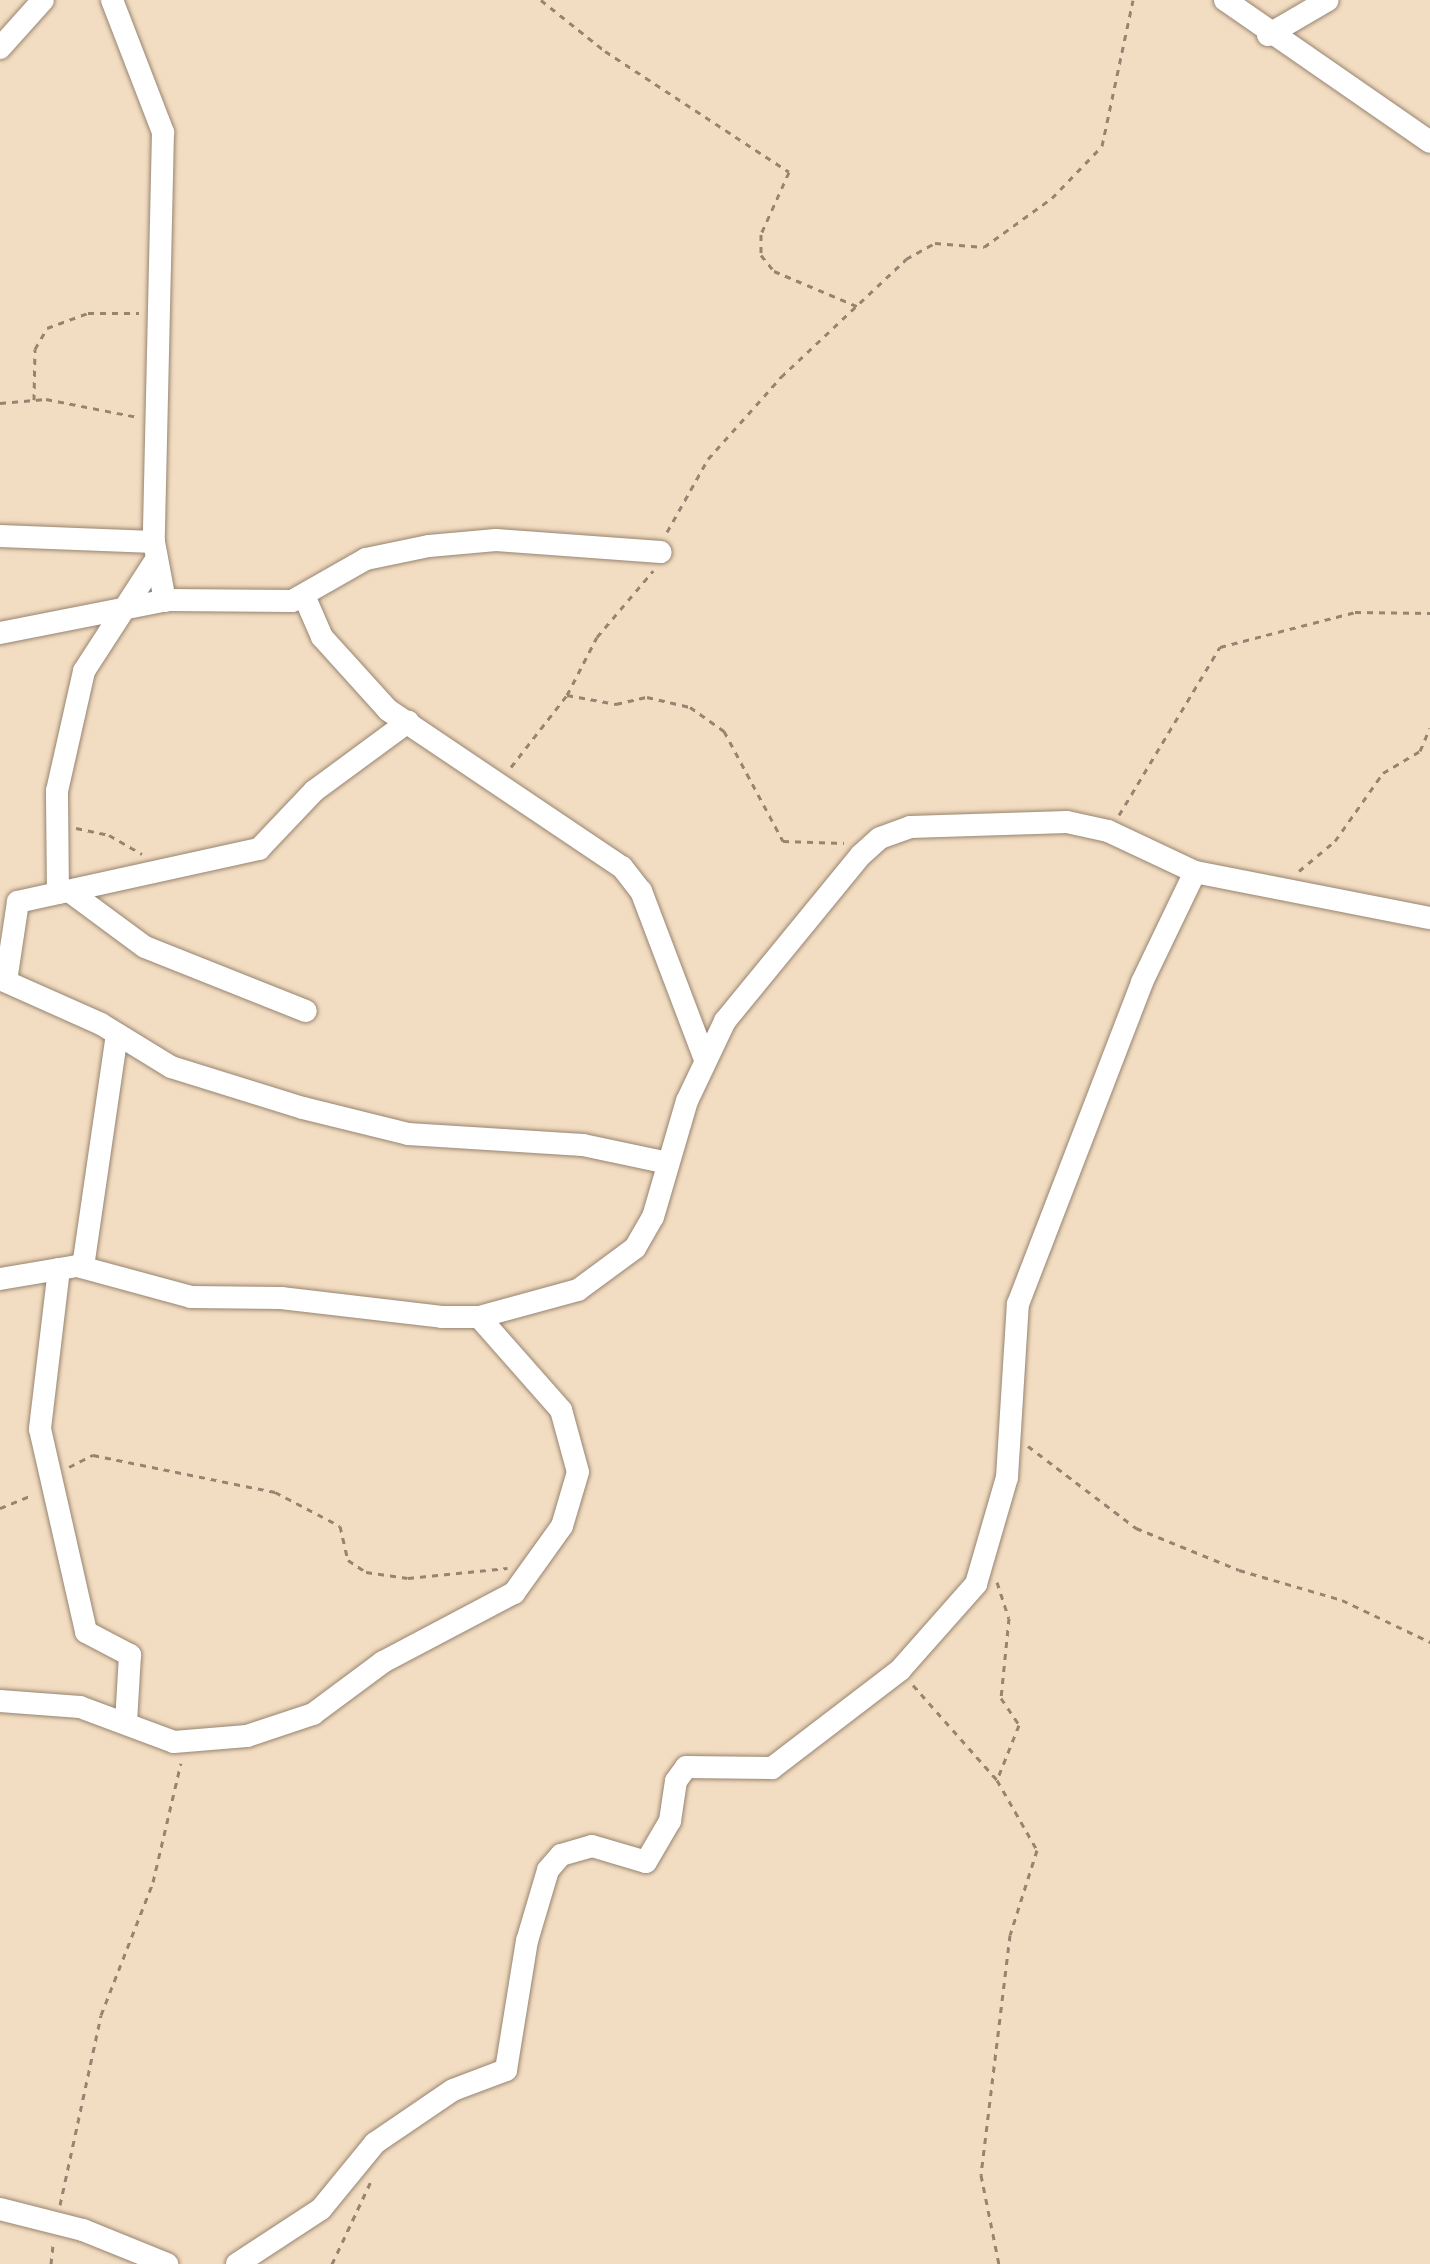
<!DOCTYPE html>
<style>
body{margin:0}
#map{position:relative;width:1430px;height:2264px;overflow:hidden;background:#f3ddc2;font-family:Sriracha,sans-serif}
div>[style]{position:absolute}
.path>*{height:3px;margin-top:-1.5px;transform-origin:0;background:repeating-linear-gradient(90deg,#978470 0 6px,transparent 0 12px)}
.roads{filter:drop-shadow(0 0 2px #978470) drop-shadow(0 0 2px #978470)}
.street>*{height:22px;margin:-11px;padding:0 11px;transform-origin:11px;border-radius:11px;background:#fff}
span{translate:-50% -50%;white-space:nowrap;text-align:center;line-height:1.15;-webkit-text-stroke:6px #f6f6f2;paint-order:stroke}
</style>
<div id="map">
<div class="path">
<div style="left:541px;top:0;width:82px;rotate:38.6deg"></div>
<div style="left:605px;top:51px;width:220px;rotate:33.3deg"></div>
<div style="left:789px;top:172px;width:68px;rotate:114.3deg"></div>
<div style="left:761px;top:234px;width:21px;rotate:90deg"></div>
<div style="left:761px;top:255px;width:21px;rotate:51deg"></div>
<div style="left:774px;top:271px;width:92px;rotate:23deg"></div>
<div style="left:34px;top:400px;width:51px;rotate:-88.9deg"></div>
<div style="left:35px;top:349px;width:24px;rotate:-60deg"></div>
<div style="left:47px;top:328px;width:44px;rotate:-20.1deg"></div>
<div style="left:88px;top:313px;width:51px"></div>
<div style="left:0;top:403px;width:46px;rotate:-5deg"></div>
<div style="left:46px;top:399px;width:94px;rotate:11.1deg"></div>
<div style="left:667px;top:532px;width:84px;rotate:-60.7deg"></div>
<div style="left:708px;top:459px;width:110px;rotate:-48.3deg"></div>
<div style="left:781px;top:377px;width:172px;rotate:-43.3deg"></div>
<div style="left:906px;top:259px;width:33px;rotate:-29deg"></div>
<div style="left:935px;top:243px;width:49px;rotate:4.7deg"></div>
<div style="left:984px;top:247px;width:84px;rotate:-35.8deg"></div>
<div style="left:1052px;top:198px;width:72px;rotate:-46.1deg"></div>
<div style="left:1102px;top:146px;width:149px;rotate:-78deg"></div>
<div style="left:567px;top:695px;width:65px;rotate:-62.7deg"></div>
<div style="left:597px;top:637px;width:87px;rotate:-49.7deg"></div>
<div style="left:511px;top:767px;width:91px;rotate:-52.1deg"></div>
<div style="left:567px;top:695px;width:50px;rotate:10.4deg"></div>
<div style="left:616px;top:704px;width:32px;rotate:-13deg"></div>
<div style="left:647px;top:697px;width:44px;rotate:13.1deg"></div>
<div style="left:690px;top:707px;width:42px;rotate:35.2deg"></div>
<div style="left:724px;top:731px;width:125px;rotate:61.8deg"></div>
<div style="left:783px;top:841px;width:61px;rotate:1.9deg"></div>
<div style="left:1119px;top:815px;width:196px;rotate:-59deg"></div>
<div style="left:1220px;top:647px;width:139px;rotate:-14.5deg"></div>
<div style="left:1355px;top:612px;width:75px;rotate:0.8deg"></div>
<div style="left:76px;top:828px;width:34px;rotate:12deg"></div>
<div style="left:109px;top:835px;width:38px;rotate:30deg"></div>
<div style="left:1299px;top:871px;width:47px;rotate:-39.8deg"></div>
<div style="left:1335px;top:841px;width:83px;rotate:-54.8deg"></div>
<div style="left:1383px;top:773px;width:43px;rotate:-30.7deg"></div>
<div style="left:1420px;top:751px;width:25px;rotate:-67deg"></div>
<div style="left:1028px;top:1446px;width:136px;rotate:37.2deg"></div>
<div style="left:1136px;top:1528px;width:111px;rotate:22.2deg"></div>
<div style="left:1239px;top:1570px;width:107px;rotate:16.2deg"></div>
<div style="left:1342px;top:1600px;width:98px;rotate:25.5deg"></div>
<div style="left:69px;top:1467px;width:27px;rotate:-27deg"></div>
<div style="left:93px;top:1455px;width:186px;rotate:11.5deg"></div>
<div style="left:275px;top:1492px;width:73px;rotate:27.6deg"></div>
<div style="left:340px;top:1526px;width:35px;rotate:77deg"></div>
<div style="left:348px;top:1560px;width:22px;rotate:34deg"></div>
<div style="left:366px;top:1572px;width:42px;rotate:8.1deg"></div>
<div style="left:408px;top:1578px;width:100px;rotate:-5.7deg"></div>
<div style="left:0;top:1508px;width:35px;rotate:-22deg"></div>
<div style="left:997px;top:1582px;width:38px;rotate:72deg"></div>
<div style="left:1009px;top:1618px;width:80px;rotate:95.7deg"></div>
<div style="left:1001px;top:1698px;width:32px;rotate:56deg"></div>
<div style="left:1019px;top:1725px;width:59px;rotate:111.8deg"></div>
<div style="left:913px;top:1685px;width:127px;rotate:48.5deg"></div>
<div style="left:997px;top:1780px;width:81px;rotate:60.3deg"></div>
<div style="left:1037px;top:1850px;width:89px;rotate:107.6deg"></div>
<div style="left:1010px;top:1935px;width:242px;rotate:96.9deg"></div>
<div style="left:981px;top:2175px;width:91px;rotate:78.6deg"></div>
<div style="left:60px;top:2205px;width:194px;rotate:-77.8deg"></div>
<div style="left:101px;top:2015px;width:143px;rotate:-68.6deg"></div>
<div style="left:153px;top:1882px;width:122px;rotate:-76.8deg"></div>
<div style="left:51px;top:2264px;width:20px;rotate:-84deg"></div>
<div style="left:332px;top:2264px;width:92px;rotate:-64.8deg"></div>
</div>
<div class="roads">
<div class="street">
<div style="left:112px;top:0;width:142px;rotate:68.9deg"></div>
<div style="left:163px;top:132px;width:410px;rotate:91.3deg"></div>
<div style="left:154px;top:542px;width:60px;rotate:79.4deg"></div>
<div style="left:1225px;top:0;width:249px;rotate:34.7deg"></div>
<div style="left:1268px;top:35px;width:69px;rotate:-30.3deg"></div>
<div style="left:0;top:48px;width:64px;rotate:-48.1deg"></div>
<div style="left:0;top:536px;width:154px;rotate:2.2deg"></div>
<div style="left:305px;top:598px;width:43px;rotate:66.4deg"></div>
<div style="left:322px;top:637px;width:98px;rotate:47.9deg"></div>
<div style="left:388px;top:710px;width:282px;rotate:33.9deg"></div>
<div style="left:622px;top:867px;width:31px;rotate:52deg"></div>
<div style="left:641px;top:891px;width:178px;rotate:69.2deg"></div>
<div style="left:0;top:633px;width:171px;rotate:-11.1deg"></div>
<div style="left:168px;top:600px;width:124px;rotate:0.5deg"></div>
<div style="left:292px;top:601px;width:85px;rotate:-29.6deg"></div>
<div style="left:366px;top:559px;width:64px;rotate:-11.7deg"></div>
<div style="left:429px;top:546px;width:67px;rotate:-5.1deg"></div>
<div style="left:496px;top:540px;width:165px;rotate:4.2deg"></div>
<div style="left:69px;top:891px;width:94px;rotate:36.4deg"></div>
<div style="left:145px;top:947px;width:173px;rotate:21.7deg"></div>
<div style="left:58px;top:893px;width:102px;rotate:-90.6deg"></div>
<div style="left:57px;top:791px;width:123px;rotate:-77.3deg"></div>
<div style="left:84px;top:671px;width:129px;rotate:-57.1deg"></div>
<div style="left:0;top:979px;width:111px;rotate:24deg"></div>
<div style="left:101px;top:1024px;width:82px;rotate:31.6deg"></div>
<div style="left:171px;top:1067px;width:138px;rotate:17.3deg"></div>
<div style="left:303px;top:1108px;width:108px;rotate:13.9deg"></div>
<div style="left:408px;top:1134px;width:175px;rotate:3.6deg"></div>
<div style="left:583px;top:1145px;width:87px;rotate:12deg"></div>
<div style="left:6px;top:981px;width:80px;rotate:-81.4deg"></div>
<div style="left:18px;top:902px;width:247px;rotate:-12.4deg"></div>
<div style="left:259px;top:849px;width:80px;rotate:-46.5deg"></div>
<div style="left:314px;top:791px;width:117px;rotate:-36.3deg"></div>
<div style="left:83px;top:1267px;width:235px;rotate:-81.7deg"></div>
<div style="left:59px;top:1269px;width:161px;rotate:96.8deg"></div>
<div style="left:40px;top:1429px;width:208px;rotate:77.2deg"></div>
<div style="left:86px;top:1632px;width:50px;rotate:27.6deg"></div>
<div style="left:130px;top:1655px;width:68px;rotate:93.4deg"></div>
<div style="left:0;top:1279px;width:78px;rotate:-9.6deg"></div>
<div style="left:77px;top:1266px;width:118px;rotate:15.2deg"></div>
<div style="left:191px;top:1297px;width:90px;rotate:0.6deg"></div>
<div style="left:281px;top:1298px;width:162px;rotate:6.7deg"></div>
<div style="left:442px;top:1317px;width:37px"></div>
<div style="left:479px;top:1317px;width:103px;rotate:-15.3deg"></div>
<div style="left:578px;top:1290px;width:71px;rotate:-36.4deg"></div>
<div style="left:635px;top:1248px;width:36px;rotate:-60deg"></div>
<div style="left:653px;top:1217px;width:121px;rotate:-73.7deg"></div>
<div style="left:687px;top:1101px;width:89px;rotate:-64.6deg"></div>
<div style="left:725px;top:1021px;width:215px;rotate:-50.7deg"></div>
<div style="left:861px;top:855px;width:25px;rotate:-42deg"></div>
<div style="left:880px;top:838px;width:32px;rotate:-20deg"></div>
<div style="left:910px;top:827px;width:157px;rotate:-1.8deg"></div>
<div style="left:1067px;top:822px;width:42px;rotate:12.4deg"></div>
<div style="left:1108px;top:831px;width:96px;rotate:25.2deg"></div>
<div style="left:1195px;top:872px;width:239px;rotate:11.1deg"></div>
<div style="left:0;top:1701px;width:80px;rotate:4.3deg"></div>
<div style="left:80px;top:1707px;width:100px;rotate:20.4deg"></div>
<div style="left:174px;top:1742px;width:73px;rotate:-4.7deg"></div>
<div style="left:247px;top:1736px;width:70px;rotate:-18.4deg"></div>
<div style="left:313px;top:1714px;width:87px;rotate:-36.6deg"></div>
<div style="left:383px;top:1662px;width:148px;rotate:-27.8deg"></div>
<div style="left:514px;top:1593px;width:82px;rotate:-54.4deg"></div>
<div style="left:562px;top:1526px;width:56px;rotate:-73.5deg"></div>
<div style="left:578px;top:1472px;width:64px;rotate:-105.3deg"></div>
<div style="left:561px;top:1410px;width:124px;rotate:-131.4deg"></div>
<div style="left:0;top:2209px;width:86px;rotate:14.2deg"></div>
<div style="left:83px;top:2230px;width:91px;rotate:22deg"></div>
<div style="left:237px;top:2264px;width:100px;rotate:-33.2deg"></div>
<div style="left:321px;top:2209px;width:85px;rotate:-50.7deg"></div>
<div style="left:375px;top:2143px;width:94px;rotate:-34.2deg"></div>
<div style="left:453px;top:2090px;width:57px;rotate:-20.7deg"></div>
<div style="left:506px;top:2070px;width:131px;rotate:-80.8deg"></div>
<div style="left:527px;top:1941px;width:74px;rotate:-73.5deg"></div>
<div style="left:548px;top:1870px;width:20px;rotate:-49deg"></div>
<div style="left:561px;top:1855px;width:32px;rotate:-16deg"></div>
<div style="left:592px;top:1846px;width:56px;rotate:16.5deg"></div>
<div style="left:646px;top:1862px;width:48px;rotate:-59.7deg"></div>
<div style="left:670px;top:1821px;width:40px;rotate:-81.5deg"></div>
<div style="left:676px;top:1781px;width:17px;rotate:-54deg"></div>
<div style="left:686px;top:1767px;width:86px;rotate:0.7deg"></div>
<div style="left:772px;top:1768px;width:161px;rotate:-37.4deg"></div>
<div style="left:900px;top:1670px;width:115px;rotate:-48.5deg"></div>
<div style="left:976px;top:1584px;width:111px;rotate:-73.8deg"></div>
<div style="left:1007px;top:1477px;width:173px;rotate:-86.4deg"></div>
<div style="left:1018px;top:1304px;width:345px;rotate:-68.9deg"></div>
<div style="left:1142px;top:982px;width:122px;rotate:-64.3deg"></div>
</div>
</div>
</div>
